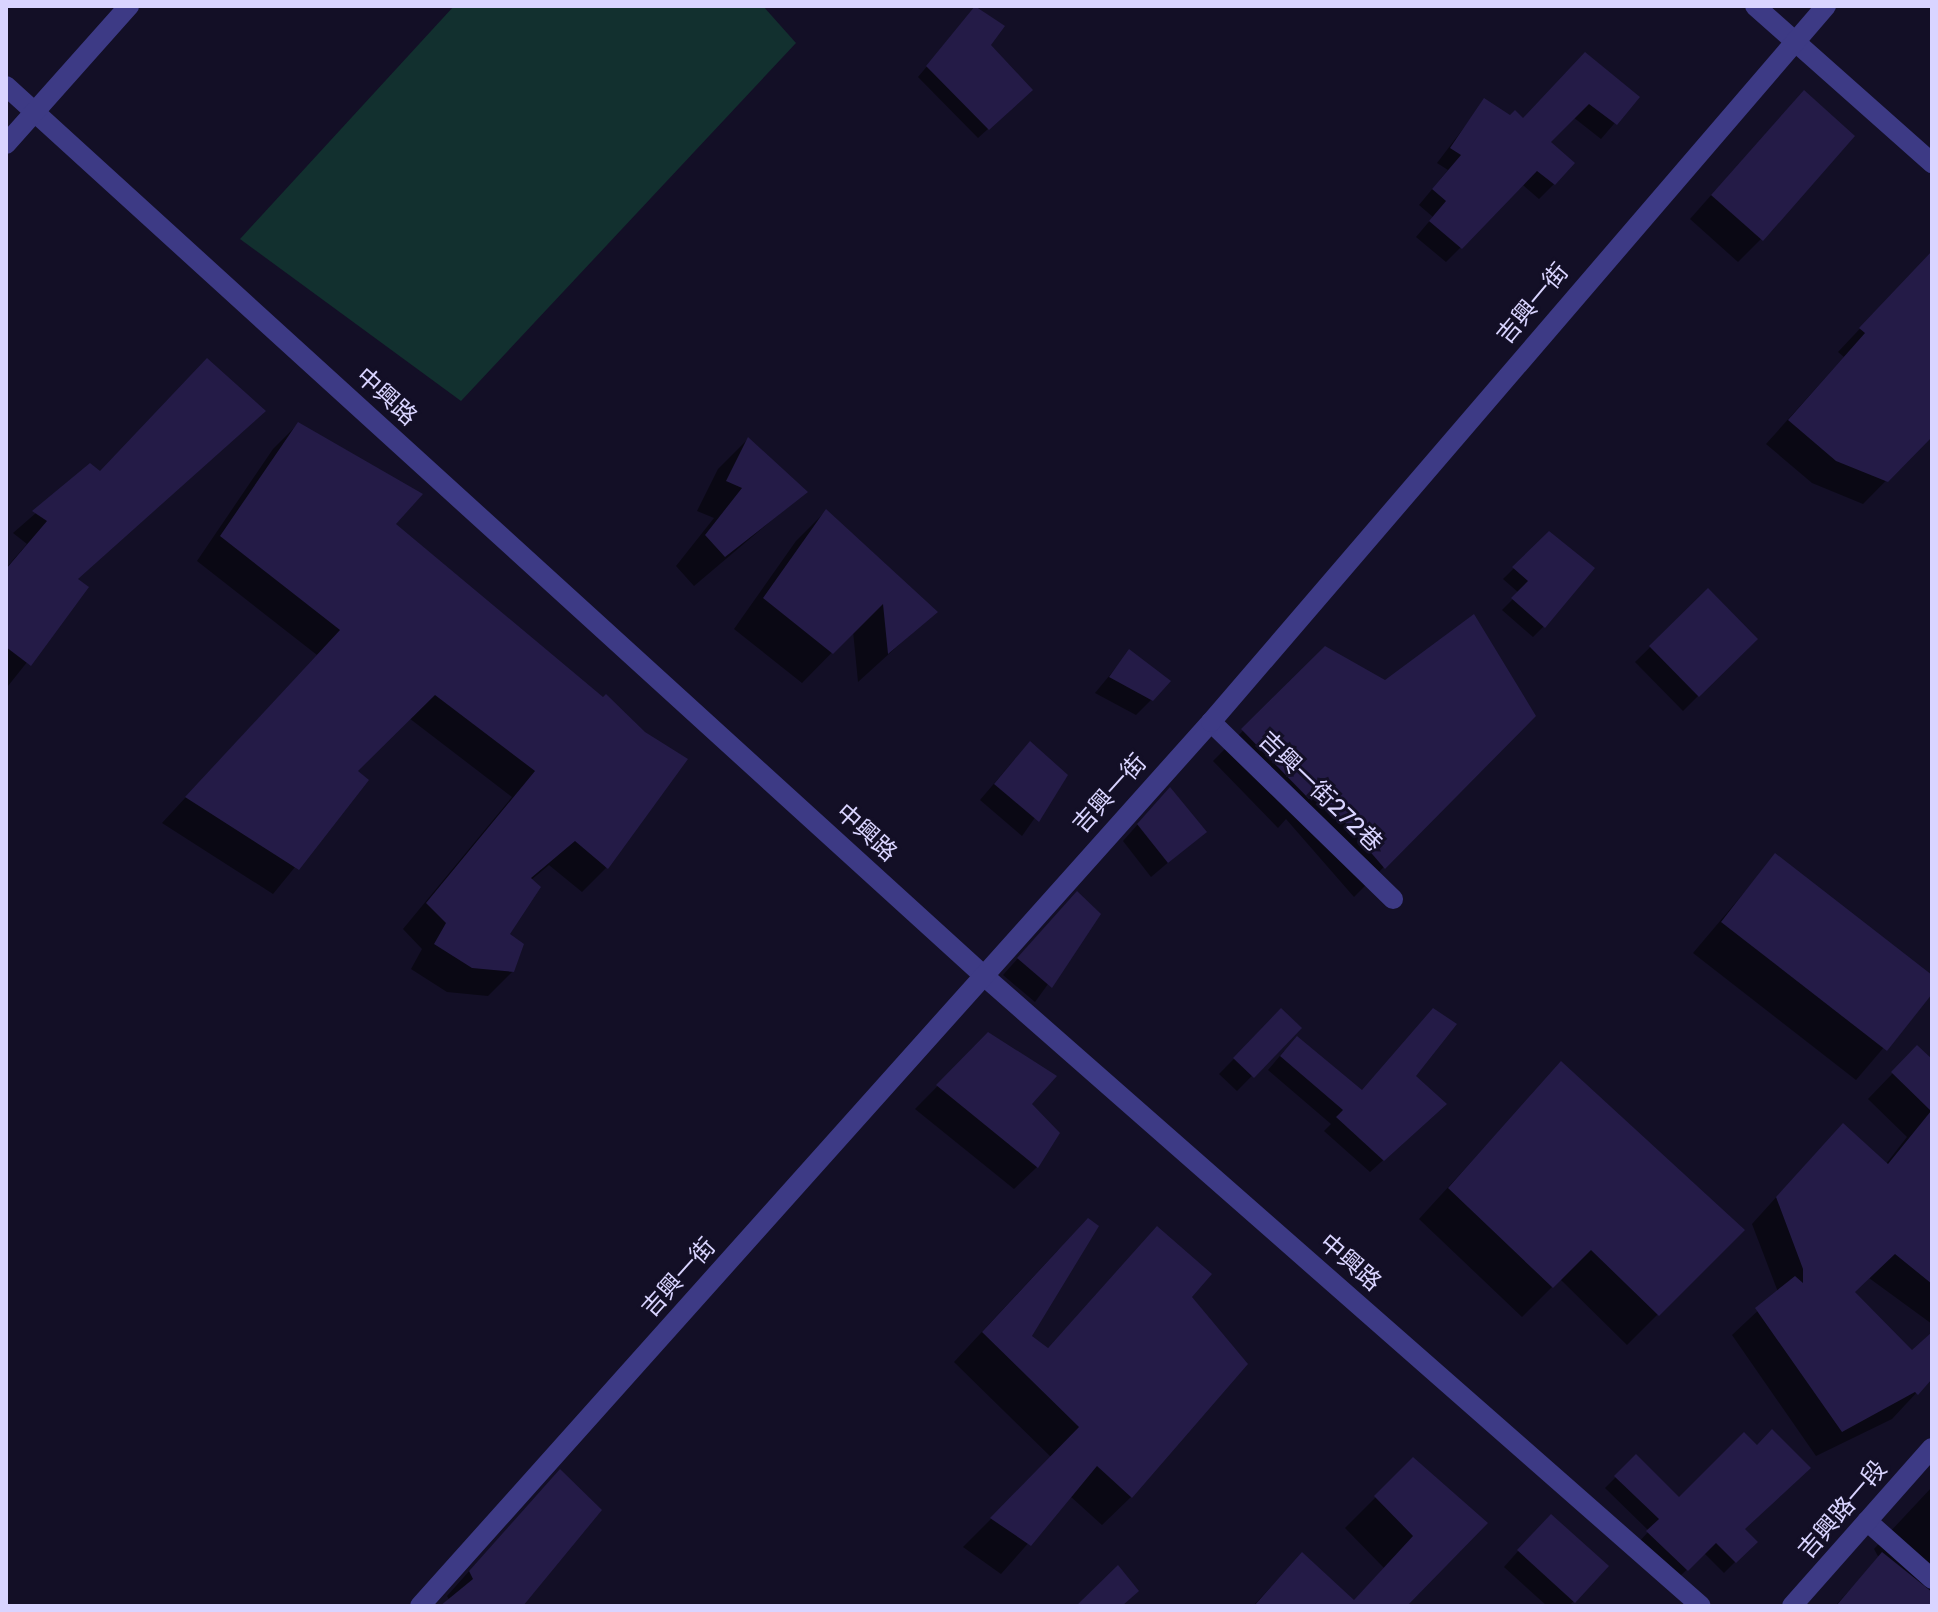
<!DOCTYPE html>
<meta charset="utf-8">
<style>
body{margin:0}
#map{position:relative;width:1938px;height:1612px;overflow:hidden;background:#130f26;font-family:Rubik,"Noto Sans TC",sans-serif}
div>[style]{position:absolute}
.green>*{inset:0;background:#12302f}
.shadow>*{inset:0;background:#0007}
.building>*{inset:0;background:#241b47}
.minor>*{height:20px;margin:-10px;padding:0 10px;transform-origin:10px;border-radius:10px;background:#3d3a85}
span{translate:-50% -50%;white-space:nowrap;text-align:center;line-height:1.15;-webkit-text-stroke:6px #130f26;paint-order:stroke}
.street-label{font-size:24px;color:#d9d4ff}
.frame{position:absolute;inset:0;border:8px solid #d9d4ff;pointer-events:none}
</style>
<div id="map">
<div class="green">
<div style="clip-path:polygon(454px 6px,763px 6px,796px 43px,461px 401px,240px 239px)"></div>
</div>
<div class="shadow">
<div style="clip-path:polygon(977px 7px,1003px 26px,988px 45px,1021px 99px,978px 138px,918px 77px)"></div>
<div style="clip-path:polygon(1571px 69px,1637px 97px,1601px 139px,1573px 117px,1548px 142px,1572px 163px,1554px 184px,1539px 199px,1523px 185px,1446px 262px,1416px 237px,1433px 217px,1419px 205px,1448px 170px,1437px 163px,1485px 100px,1510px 118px,1523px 120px)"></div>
<div style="clip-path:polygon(1781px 116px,1761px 239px,1738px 262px,1690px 219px)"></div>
<div style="clip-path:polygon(1932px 252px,1932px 434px,1863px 504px,1812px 483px,1766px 444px,1844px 357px,1838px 352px)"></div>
<div style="clip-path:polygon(298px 424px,394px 524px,606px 868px,582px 892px,549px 865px,531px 880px,507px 934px,513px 971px,488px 996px,447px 992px,411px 969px,422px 949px,403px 929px,512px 797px,409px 718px,356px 772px,366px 780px,273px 894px,162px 823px,317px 655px,197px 561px,273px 449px)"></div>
<div style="clip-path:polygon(748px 439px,805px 492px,694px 586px,676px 566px,714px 518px,697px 511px,718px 469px)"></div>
<div style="clip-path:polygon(90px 466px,76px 580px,87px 587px,8px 686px,6px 568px,27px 544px,13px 533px)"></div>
<div style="clip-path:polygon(826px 511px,935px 612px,858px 682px,853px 631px,802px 683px,734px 629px,796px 541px)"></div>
<div style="clip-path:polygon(1550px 533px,1544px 626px,1533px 637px,1502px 610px,1519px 593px,1503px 579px)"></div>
<div style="clip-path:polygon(1708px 591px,1755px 639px,1683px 711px,1635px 662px)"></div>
<div style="clip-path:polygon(1325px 648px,1386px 683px,1534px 716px,1354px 897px,1286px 819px,1278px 828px,1213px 761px)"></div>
<div style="clip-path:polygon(1129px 652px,1152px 699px,1136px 715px,1095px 693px)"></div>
<div style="clip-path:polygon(1015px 759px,1065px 775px,1022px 836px,980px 800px)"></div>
<div style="clip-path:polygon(1155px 805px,1204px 832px,1151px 877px,1123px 841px)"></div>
<div style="clip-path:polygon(1776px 855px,1932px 978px,1932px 991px,1856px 1080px,1693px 953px)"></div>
<div style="clip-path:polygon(1062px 909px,1098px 915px,1035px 1002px,1003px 975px)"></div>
<div style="clip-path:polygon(1281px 1011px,1299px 1028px,1237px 1091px,1219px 1074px)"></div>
<div style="clip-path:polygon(988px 1035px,1030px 1104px,1037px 1167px,1014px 1189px,915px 1109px)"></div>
<div style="clip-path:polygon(1917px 1048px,1932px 1062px,1932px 1324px,1869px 1278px,1853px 1293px,1912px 1353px,1932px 1343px,1932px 1376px,1892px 1419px,1816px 1456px,1732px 1335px,1778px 1292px,1752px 1224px,1818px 1151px,1886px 1164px,1907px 1137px,1868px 1099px)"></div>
<div style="clip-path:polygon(1284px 1051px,1361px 1092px,1414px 1076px,1431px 1117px,1370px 1172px,1324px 1131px,1331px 1124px,1268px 1070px)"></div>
<div style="clip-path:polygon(1561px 1064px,1742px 1230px,1627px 1345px,1560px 1279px,1522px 1317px,1419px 1219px)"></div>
<div style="clip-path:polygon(1158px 1228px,1190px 1297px,1131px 1497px,1102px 1525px,1070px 1496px,1001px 1574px,963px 1547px,1052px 1458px,954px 1362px,1059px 1249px,1029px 1336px,1047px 1349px)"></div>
<div style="clip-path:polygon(1636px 1457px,1679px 1499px,1742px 1529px,1755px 1542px,1724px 1573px,1704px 1553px,1675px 1581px,1637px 1544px,1649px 1531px,1605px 1488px)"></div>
<div style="clip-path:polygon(1413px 1460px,1485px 1523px,1402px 1606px,1253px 1606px,1302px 1554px,1353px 1602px,1384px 1568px,1345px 1528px)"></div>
<div style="clip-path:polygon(1932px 1487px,1932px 1606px,1835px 1606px,1879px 1558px,1874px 1549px)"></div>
<div style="clip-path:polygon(537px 1495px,521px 1606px,444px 1606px,450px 1601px,447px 1596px)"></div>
<div style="clip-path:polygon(1536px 1531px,1606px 1566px,1569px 1606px,1547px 1606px,1504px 1567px)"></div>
</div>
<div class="building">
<div style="clip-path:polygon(975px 6px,1005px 26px,991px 45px,1033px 90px,989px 130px,926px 66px)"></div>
<div style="clip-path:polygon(1585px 52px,1640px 97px,1617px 125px,1589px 104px,1551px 142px,1575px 163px,1555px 185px,1537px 171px,1462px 249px,1429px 221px,1446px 201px,1432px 189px,1461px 155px,1450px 148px,1484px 98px,1510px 115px,1515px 110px,1523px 118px)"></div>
<div style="clip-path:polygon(1804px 90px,1855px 136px,1763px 241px,1711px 195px)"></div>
<div style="clip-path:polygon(1932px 251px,1932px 437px,1888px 482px,1836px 461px,1788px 420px,1865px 333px,1859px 328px)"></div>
<div style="clip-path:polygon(207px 358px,266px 411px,78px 579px,89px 587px,31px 666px,6px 647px,6px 569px,47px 521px,32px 511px,90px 463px,100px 471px)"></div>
<div style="clip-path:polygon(298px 422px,423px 494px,396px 524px,603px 697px,606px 694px,645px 732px,688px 759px,608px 869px,575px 841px,531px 878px,541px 887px,510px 934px,524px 944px,514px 972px,472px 968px,434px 944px,446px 923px,426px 903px,535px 771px,435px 695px,358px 771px,369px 780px,299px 870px,185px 797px,340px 630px,220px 536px)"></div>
<div style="clip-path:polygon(748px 437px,808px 492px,725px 557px,705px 535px,742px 488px,726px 481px)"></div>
<div style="clip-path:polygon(826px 509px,938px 612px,888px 654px,883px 604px,833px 654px,763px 598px)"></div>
<div style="clip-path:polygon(1549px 531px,1595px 568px,1545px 628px,1511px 598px,1528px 581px,1512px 567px)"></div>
<div style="clip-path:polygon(1708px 588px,1758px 639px,1699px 697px,1649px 646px)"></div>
<div style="clip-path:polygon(1474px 614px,1536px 716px,1385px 869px,1318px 791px,1309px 799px,1241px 729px,1325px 646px,1385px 680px)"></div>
<div style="clip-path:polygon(1129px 649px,1171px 681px,1153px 701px,1109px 677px)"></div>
<div style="clip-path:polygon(1030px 741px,1068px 775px,1039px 822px,994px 784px)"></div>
<div style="clip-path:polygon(1170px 787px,1207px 832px,1168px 863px,1137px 824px)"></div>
<div style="clip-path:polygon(1775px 853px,1932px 975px,1932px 994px,1887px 1051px,1721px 922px)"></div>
<div style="clip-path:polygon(1077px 891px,1101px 914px,1052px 988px,1017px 958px)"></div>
<div style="clip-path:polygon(1281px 1008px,1302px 1028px,1254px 1078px,1233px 1058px)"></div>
<div style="clip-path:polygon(1433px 1008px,1457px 1024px,1416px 1076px,1447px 1104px,1384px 1161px,1336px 1117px,1343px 1110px,1280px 1056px,1297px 1036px,1362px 1090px)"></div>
<div style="clip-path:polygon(988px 1032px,1057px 1076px,1032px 1104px,1060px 1133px,1038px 1168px,936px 1085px)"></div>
<div style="clip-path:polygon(1917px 1045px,1932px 1059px,1932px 1284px,1895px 1254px,1855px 1292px,1912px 1350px,1932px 1332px,1932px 1379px,1918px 1395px,1915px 1392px,1842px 1432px,1755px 1308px,1795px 1276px,1803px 1283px,1803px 1269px,1776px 1197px,1843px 1123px,1888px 1164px,1931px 1111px,1891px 1072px)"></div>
<div style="clip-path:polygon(1561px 1061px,1745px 1230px,1659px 1316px,1591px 1250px,1553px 1288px,1448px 1188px)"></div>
<div style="clip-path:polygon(1088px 1218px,1099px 1226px,1032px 1336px,1048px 1348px,1157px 1226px,1212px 1274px,1192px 1297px,1248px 1364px,1132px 1498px,1097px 1466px,1031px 1546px,990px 1518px,1079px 1427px,982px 1332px)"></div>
<div style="clip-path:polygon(1772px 1429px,1811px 1468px,1745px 1529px,1758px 1542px,1736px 1563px,1716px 1543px,1688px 1571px,1646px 1531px,1659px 1519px,1614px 1476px,1636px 1454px,1679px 1497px,1744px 1432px,1757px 1445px)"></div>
<div style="clip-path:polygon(1413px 1457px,1488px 1523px,1407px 1606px,1254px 1606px,1302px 1552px,1354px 1600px,1413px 1536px,1374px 1496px)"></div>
<div style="clip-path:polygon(560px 1469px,602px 1510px,523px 1606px,440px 1606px,473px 1579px,469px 1571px)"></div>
<div style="clip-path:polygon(1551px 1514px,1609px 1566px,1575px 1603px,1517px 1550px)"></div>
<div style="clip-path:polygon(1882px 1552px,1932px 1592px,1932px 1606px,1836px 1606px)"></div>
<div style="clip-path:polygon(1118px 1565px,1139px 1591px,1122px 1606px,1076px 1606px)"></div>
</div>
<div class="minor">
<div style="left:1755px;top:6px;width:237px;rotate:41.6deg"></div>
<div style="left:6px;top:86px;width:1322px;rotate:42.3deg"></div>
<div style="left:984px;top:976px;width:954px;rotate:41.3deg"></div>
<div style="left:6px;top:144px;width:185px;rotate:-48.3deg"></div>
<div style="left:1211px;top:722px;width:254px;rotate:44.2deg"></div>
<div style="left:1867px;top:1521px;width:87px;rotate:41.7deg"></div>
<div style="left:420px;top:1606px;width:1186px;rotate:-48.18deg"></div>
<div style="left:1211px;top:722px;width:944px;rotate:-49.34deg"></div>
<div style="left:1792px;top:1606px;width:211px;rotate:-48.5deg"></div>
</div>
<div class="street-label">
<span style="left:1533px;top:304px;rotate:-50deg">吉興一街</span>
<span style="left:386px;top:397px;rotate:42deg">中興路</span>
<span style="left:1320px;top:792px;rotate:44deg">吉興一街272巷</span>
<span style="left:1110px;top:794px;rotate:-48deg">吉興一街</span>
<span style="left:866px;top:833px;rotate:42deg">中興路</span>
<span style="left:1350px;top:1263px;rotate:41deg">中興路</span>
<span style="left:679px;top:1278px;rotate:-48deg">吉興一街</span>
<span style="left:1843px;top:1510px;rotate:-49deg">吉興路一段</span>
</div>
<div class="frame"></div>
</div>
